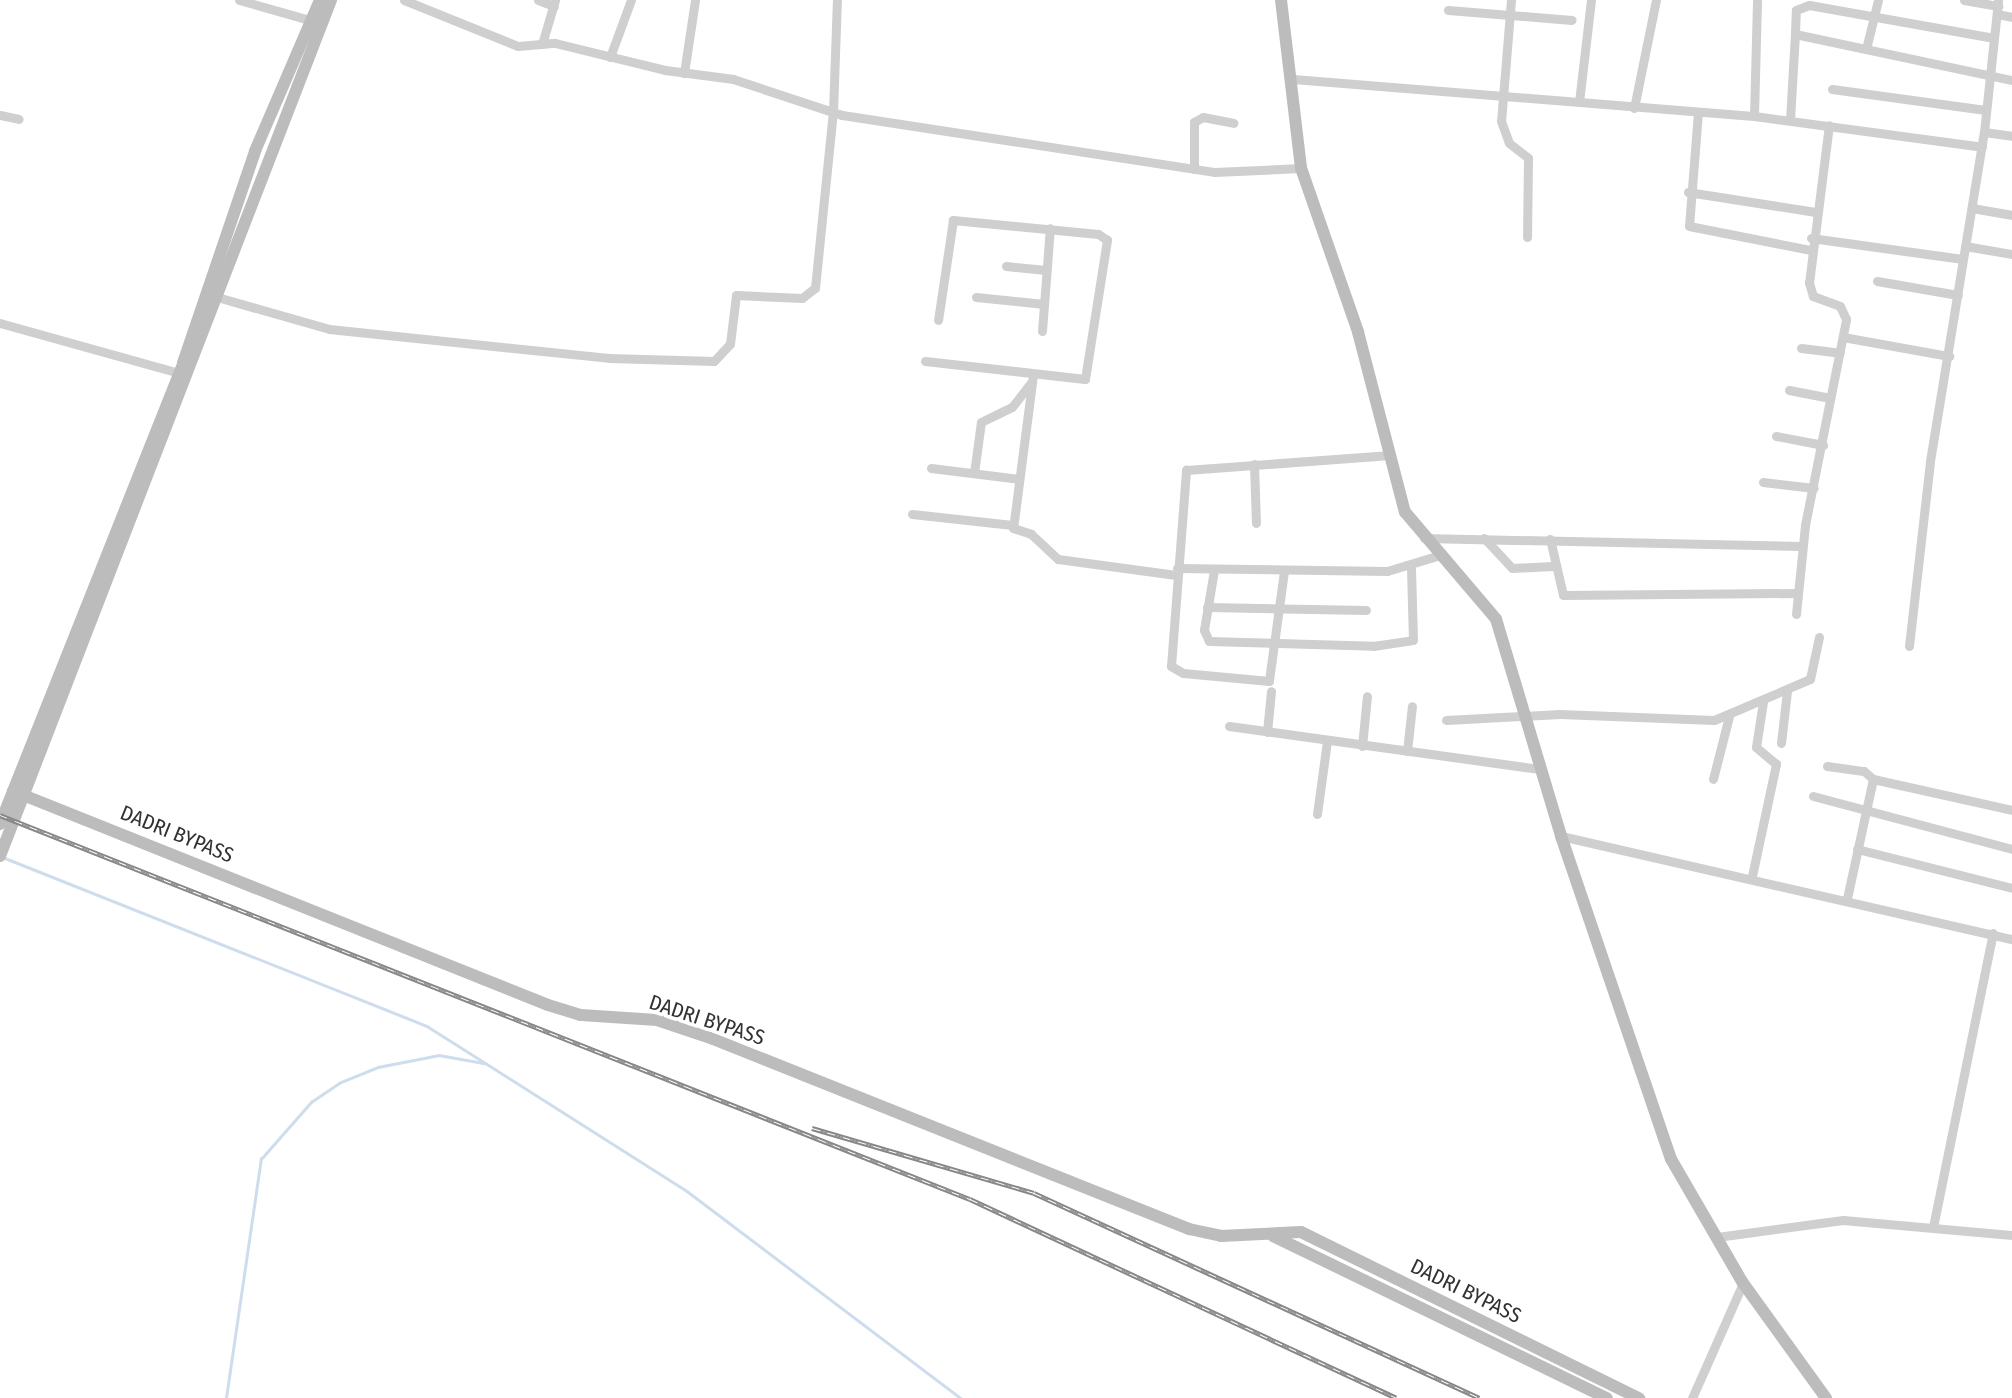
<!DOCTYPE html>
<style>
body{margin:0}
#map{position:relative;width:2012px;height:1398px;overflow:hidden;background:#fff;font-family:"Fira Sans Condensed",sans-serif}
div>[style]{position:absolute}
.stream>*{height:2.5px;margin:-1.25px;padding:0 1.25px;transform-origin:1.25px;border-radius:1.25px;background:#cedded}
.street>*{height:9px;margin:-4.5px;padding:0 4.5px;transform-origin:4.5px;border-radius:4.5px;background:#cfcfcf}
.secondary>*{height:12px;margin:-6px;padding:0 6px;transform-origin:6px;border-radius:6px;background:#bcbcbc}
.rail>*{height:5px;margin-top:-2.5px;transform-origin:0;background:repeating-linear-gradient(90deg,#fff 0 8px,#878787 0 16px);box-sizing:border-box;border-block:2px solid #878787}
span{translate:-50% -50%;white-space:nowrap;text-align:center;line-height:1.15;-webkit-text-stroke:7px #fff;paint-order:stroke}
.street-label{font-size:21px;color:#323232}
</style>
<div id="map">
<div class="stream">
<div style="left:5px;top:858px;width:454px;rotate:21.7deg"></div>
<div style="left:427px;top:1026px;width:308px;rotate:32.4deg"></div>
<div style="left:687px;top:1191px;width:343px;rotate:37.1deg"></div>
<div style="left:226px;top:1398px;width:242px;rotate:-81.7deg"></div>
<div style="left:261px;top:1159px;width:76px;rotate:-48.7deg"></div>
<div style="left:311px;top:1102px;width:34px;rotate:-34deg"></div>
<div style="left:339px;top:1083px;width:42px;rotate:-22.3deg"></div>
<div style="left:378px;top:1067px;width:62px;rotate:-11.1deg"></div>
<div style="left:439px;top:1055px;width:46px;rotate:10.1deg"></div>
</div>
<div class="street">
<div style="left:239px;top:0;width:81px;rotate:15.8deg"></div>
<div style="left:404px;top:0;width:123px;rotate:22deg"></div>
<div style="left:518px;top:46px;width:37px;rotate:-5deg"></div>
<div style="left:555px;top:43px;width:113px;rotate:13.8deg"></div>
<div style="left:665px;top:70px;width:69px;rotate:7.5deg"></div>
<div style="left:733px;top:79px;width:115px;rotate:18.3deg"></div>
<div style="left:842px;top:115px;width:376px;rotate:8.7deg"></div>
<div style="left:1214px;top:172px;width:87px;rotate:-2.6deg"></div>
<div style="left:538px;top:0;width:17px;rotate:21deg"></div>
<div style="left:1511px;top:0;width:121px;rotate:94.7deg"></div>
<div style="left:1501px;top:121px;width:23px;rotate:70deg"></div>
<div style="left:1509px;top:143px;width:24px;rotate:38deg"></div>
<div style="left:1528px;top:158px;width:79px;rotate:90.7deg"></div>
<div style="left:1964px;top:0;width:35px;rotate:10deg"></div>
<div style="left:1448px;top:10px;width:124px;rotate:4.6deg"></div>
<div style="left:1997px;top:14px;width:15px;rotate:11deg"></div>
<div style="left:1795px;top:34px;width:24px;rotate:-88deg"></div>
<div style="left:1796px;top:10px;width:14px;rotate:-21deg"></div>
<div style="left:1809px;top:5px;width:188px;rotate:10.1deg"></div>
<div style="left:542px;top:44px;width:46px;rotate:-73.5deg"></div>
<div style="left:1866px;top:49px;width:50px;rotate:-76.2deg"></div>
<div style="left:610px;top:57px;width:61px;rotate:-69.8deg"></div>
<div style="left:684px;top:73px;width:74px;rotate:-81.4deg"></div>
<div style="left:1293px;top:79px;width:462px;rotate:4.6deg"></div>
<div style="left:1754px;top:116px;width:230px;rotate:7.7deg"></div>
<div style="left:1832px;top:89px;width:155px;rotate:7.8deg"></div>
<div style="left:1579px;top:102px;width:103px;rotate:-83.3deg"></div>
<div style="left:1634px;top:108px;width:110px;rotate:-78.5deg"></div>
<div style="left:1698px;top:112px;width:114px;rotate:94.5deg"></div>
<div style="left:1689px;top:226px;width:123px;rotate:11.2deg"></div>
<div style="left:0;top:115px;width:19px;rotate:12deg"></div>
<div style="left:1754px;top:116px;width:116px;rotate:-88.5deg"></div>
<div style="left:1790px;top:120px;width:86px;rotate:-86.7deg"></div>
<div style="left:1795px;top:34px;width:222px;rotate:12deg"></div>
<div style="left:1984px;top:132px;width:28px;rotate:8deg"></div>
<div style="left:1194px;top:169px;width:47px;rotate:-90deg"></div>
<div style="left:1194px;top:122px;width:10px;rotate:-29deg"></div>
<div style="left:1203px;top:117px;width:31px;rotate:11deg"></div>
<div style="left:1688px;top:192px;width:129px;rotate:8.9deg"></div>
<div style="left:1972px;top:208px;width:41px;rotate:9.9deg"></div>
<div style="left:1811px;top:238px;width:153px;rotate:7.9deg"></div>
<div style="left:1965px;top:246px;width:48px;rotate:9.7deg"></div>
<div style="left:1006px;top:266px;width:40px;rotate:5.7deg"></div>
<div style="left:1877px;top:281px;width:82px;rotate:9.8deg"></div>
<div style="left:217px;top:297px;width:116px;rotate:15.9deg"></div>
<div style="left:329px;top:329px;width:281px;rotate:5.9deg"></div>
<div style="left:609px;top:358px;width:105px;rotate:1.6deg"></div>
<div style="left:714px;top:361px;width:23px;rotate:-47deg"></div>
<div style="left:730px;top:344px;width:49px;rotate:-83deg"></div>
<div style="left:736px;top:295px;width:66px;rotate:2.6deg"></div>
<div style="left:802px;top:298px;width:16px;rotate:-38deg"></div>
<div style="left:815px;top:288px;width:177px;rotate:-84.2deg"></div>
<div style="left:833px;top:112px;width:112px;rotate:-88deg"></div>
<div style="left:976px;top:297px;width:68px;rotate:5.9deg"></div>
<div style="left:0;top:323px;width:186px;rotate:15.6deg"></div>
<div style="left:1042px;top:331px;width:103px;rotate:-85.6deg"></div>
<div style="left:1843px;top:337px;width:108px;rotate:10.2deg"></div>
<div style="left:1801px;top:348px;width:39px;rotate:7deg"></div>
<div style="left:925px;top:361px;width:161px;rotate:6.4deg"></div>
<div style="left:1085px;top:379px;width:141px;rotate:-81deg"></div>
<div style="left:1107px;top:240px;width:11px;rotate:-146deg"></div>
<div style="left:1098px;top:234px;width:146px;rotate:-174.5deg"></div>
<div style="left:953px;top:220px;width:101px;rotate:98.5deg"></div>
<div style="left:1033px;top:375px;width:154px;rotate:97.4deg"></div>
<div style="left:1013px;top:528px;width:19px;rotate:18deg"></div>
<div style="left:1031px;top:534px;width:37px;rotate:43deg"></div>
<div style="left:1058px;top:559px;width:119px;rotate:7.7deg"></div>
<div style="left:1789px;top:390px;width:42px;rotate:11deg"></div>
<div style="left:1776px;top:436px;width:48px;rotate:10.8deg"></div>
<div style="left:1254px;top:464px;width:59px;rotate:88.1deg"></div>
<div style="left:931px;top:468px;width:89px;rotate:7.1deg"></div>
<div style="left:974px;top:473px;width:51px;rotate:-82.2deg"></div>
<div style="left:981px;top:422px;width:34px;rotate:-26deg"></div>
<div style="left:1012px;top:407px;width:31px;rotate:-52deg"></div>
<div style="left:1763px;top:482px;width:51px;rotate:6.7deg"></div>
<div style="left:912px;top:514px;width:101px;rotate:6.3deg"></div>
<div style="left:1424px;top:538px;width:377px;rotate:1.2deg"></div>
<div style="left:1484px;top:538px;width:41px;rotate:47deg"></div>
<div style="left:1512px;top:568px;width:41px;rotate:-2.8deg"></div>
<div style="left:1550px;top:539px;width:57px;rotate:76.9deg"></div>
<div style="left:1563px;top:595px;width:234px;rotate:-0.5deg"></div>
<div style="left:1177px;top:568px;width:210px;rotate:0.8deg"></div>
<div style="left:1387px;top:571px;width:55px;rotate:-16.8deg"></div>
<div style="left:1214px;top:570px;width:61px;rotate:99.5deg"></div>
<div style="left:1204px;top:630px;width:12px;rotate:66deg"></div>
<div style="left:1209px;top:641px;width:164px;rotate:1.7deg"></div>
<div style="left:1373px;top:646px;width:40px;rotate:-8.5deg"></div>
<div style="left:1413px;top:640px;width:72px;rotate:-91.6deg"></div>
<div style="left:1284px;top:571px;width:111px;rotate:97.8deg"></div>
<div style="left:1269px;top:681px;width:86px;rotate:-174.7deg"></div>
<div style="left:1183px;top:673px;width:14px;rotate:-150deg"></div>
<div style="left:1171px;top:666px;width:197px;rotate:-85.6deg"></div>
<div style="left:1186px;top:470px;width:205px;rotate:-4.2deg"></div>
<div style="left:1207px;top:607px;width:159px;rotate:1.1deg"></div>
<div style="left:1796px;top:614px;width:89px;rotate:-84.2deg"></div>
<div style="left:1805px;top:525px;width:210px;rotate:-78.7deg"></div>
<div style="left:1846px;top:319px;width:14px;rotate:-115deg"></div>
<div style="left:1840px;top:306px;width:29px;rotate:-160deg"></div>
<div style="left:1813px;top:296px;width:14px;rotate:-107deg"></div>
<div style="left:1809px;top:283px;width:159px;rotate:-82.8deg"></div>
<div style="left:1909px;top:646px;width:186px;rotate:-83.5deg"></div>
<div style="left:1930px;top:461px;width:333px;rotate:-80.7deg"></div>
<div style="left:1984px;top:132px;width:133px;rotate:-83.9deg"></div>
<div style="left:1446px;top:720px;width:114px;rotate:-3deg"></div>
<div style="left:1560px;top:714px;width:154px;rotate:2.2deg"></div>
<div style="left:1714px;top:720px;width:104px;rotate:-23.1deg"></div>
<div style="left:1810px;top:679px;width:43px;rotate:-77.9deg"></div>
<div style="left:1229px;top:726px;width:314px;rotate:7.9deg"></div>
<div style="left:1267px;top:732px;width:41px;rotate:-84.4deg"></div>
<div style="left:1781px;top:743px;width:52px;rotate:-83.4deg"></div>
<div style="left:1362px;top:746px;width:50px;rotate:-84.3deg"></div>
<div style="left:1407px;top:751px;width:45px;rotate:-83.7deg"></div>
<div style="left:1827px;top:766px;width:37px;rotate:8deg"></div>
<div style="left:1864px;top:771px;width:12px;rotate:42deg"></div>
<div style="left:1873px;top:779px;width:122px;rotate:102.3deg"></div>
<div style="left:1713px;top:779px;width:65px;rotate:-75.7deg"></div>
<div style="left:1873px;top:779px;width:142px;rotate:12.6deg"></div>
<div style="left:1813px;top:796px;width:206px;rotate:14.9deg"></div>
<div style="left:1317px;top:814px;width:74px;rotate:-82.2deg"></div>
<div style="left:1561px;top:836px;width:463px;rotate:12.9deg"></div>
<div style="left:1857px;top:849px;width:160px;rotate:14.1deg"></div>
<div style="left:1752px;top:876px;width:115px;rotate:-77.9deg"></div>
<div style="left:1776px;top:764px;width:26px;rotate:-140deg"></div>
<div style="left:1756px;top:747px;width:46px;rotate:-81.2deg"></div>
<div style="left:1933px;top:1227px;width:300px;rotate:-78.5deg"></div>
<div style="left:1717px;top:1237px;width:127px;rotate:-7.7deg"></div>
<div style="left:1843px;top:1220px;width:170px;rotate:5.1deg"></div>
<div style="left:1692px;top:1398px;width:126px;rotate:-66.1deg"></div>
</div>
<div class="secondary">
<div style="left:1281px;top:0;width:169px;rotate:83.2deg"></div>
<div style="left:1301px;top:168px;width:174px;rotate:70.8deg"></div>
<div style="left:1358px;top:332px;width:186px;rotate:75.4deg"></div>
<div style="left:1405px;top:512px;width:140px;rotate:49.6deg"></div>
<div style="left:1496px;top:619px;width:227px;rotate:73.3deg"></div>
<div style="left:1561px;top:836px;width:341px;rotate:71.2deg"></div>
<div style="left:1671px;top:1159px;width:143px;rotate:59.9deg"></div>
<div style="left:1743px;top:1283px;width:142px;rotate:54.2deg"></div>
<div style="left:13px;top:791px;width:576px;rotate:21.8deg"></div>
<div style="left:548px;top:1005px;width:34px;rotate:17deg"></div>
<div style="left:581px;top:1015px;width:76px;rotate:3.8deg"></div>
<div style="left:657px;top:1020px;width:59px;rotate:18.7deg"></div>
<div style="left:713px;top:1039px;width:513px;rotate:21.76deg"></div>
<div style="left:1189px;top:1229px;width:33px;rotate:12deg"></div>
<div style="left:1221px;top:1236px;width:80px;rotate:-2.9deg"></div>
<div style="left:1301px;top:1232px;width:377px;rotate:26.2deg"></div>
<div style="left:0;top:824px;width:496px;rotate:-68.3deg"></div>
<div style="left:183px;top:363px;width:224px;rotate:-71.2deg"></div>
<div style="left:255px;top:151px;width:164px;rotate:-66.7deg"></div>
<div style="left:0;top:856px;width:918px;rotate:-68.86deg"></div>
<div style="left:1273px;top:1236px;width:371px;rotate:25.9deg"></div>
</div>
<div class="rail">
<div style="left:0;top:815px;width:1043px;rotate:21.6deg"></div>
<div style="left:970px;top:1199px;width:470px;rotate:25deg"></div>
<div style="left:812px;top:1128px;width:231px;rotate:16.3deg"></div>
<div style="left:1034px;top:1193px;width:490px;rotate:24.7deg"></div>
</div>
<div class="street-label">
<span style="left:177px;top:834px;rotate:22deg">DADRI BYPASS</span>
<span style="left:707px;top:1020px;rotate:18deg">DADRI BYPASS</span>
<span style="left:1466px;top:1291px;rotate:26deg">DADRI BYPASS</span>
</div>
</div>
